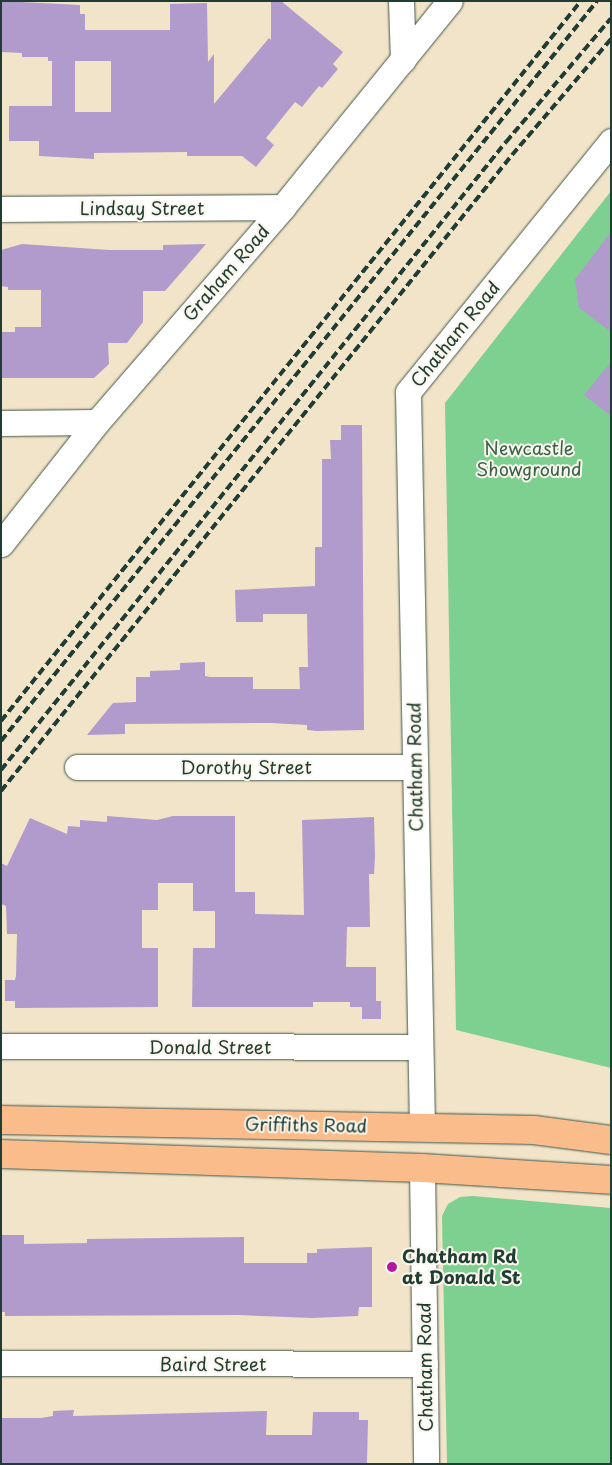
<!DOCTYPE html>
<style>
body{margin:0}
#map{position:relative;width:612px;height:1465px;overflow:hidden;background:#f2e4c8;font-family:"Playpen Sans",sans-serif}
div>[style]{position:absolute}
.green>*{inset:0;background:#7ed091}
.building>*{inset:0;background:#b19acc}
.roads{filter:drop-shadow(0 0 1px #3f564a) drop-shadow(0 0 1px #3f564a)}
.minor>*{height:25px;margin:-12.5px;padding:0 12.5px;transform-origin:12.5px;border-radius:12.5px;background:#fff}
.highway>*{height:28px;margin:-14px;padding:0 14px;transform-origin:14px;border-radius:14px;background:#fabc8b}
.rail>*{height:4px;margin-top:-2px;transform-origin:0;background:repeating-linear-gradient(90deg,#1f3d34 0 8px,transparent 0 12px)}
.dots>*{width:14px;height:14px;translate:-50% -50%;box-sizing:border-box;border:2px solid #fbf7ec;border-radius:50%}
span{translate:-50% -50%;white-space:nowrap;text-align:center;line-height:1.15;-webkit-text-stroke:4px #fbf7ec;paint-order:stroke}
.street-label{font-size:18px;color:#1f3d34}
.park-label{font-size:18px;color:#37624b}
.poi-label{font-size:18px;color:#1f3d34;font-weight:700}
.left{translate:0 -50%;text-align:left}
.frame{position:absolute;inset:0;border:2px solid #1f3d34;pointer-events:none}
</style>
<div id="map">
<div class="green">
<div style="clip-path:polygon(611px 191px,611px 1068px,456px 1030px,445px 403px)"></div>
<div style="clip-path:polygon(473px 1196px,611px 1208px,611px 1464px,447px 1464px,442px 1216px,448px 1204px,460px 1197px)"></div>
</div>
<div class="building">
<div style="clip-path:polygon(evenodd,1px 1px,80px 5px,80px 14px,85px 14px,85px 30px,170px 30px,170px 4px,207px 3px,208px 62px,214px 54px,214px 104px,269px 38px,271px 40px,271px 1px,281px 1px,343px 52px,333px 64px,338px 69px,322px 88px,319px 86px,302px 107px,295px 102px,266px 138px,274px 145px,256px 167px,242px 156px,187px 156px,187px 152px,94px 153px,94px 159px,39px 156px,39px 141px,9px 141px,9px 106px,52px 106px,52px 61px,48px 61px,48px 57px,22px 57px,22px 53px,1px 52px,1px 1px,75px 61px,111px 61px,111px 112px,75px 112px,75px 61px)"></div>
<div style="clip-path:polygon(611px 232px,611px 332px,579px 308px,575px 279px)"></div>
<div style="clip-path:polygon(206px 244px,165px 291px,143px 291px,143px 322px,127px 343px,108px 343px,109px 364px,94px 378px,1px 378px,1px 332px,15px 332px,15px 327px,41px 327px,41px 290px,8px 290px,8px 287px,1px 286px,1px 250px,22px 244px,109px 250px,163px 250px,163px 245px)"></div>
<div style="clip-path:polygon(611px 362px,611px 416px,584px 395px)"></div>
<div style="clip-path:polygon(341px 425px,362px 425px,364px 730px,317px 731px,307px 730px,307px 725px,271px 723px,125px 724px,125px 734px,87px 735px,113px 703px,136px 702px,136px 677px,150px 677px,150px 671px,180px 670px,180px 663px,205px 662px,205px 676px,210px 677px,253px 677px,253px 689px,300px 689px,299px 667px,308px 667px,307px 614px,263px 614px,263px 622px,236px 622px,235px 590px,315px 586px,315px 547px,322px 547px,322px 459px,331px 459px,330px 440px,341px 440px)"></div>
<div style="clip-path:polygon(107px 816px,157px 820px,173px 816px,235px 816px,235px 892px,255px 892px,255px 914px,304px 915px,302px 820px,374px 817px,375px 857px,374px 874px,369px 874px,370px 927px,347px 927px,346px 967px,376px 967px,376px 1001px,381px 1001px,381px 1019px,362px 1019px,362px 1007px,350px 1007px,350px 1002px,313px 1002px,313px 1007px,192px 1007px,193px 948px,215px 948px,215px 911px,193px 911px,193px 883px,158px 883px,158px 910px,142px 910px,142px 948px,158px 948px,158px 1007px,15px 1008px,15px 1001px,5px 1001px,5px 980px,15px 980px,16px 976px,17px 934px,7px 934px,6px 906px,1px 904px,1px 863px,7px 866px,30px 818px,67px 834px,68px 826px,80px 827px,80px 820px,107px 822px)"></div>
<div style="clip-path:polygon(1px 1235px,24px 1235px,24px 1244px,87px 1243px,87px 1239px,244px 1237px,244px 1263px,307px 1263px,307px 1253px,317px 1253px,317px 1249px,372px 1247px,372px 1307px,359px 1307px,358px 1316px,312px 1318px,237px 1315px,5px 1316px,5px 1312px,1px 1312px)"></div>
<div style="clip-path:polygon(74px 1410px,73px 1416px,267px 1411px,266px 1435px,312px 1435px,313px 1412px,359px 1412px,359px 1420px,368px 1420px,367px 1464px,1px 1464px,1px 1418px,41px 1418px,53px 1416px,53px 1411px)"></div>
</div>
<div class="roads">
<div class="minor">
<div style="left:401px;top:1px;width:59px;rotate:88.1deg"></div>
<div style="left:1px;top:209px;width:282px;rotate:-0.4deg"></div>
<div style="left:1px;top:423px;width:96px;rotate:-0.6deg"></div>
<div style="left:1px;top:544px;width:155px;rotate:-51.8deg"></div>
<div style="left:97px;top:422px;width:284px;rotate:-49.1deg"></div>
<div style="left:283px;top:207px;width:265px;rotate:-51deg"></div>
<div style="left:77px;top:767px;width:338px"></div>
<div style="left:1px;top:1046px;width:417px;rotate:0.1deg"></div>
<div style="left:422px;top:1127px;width:735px;rotate:-91.09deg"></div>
<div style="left:408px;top:392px;width:323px;rotate:-51deg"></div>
<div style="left:422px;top:1168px;width:296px;rotate:89.2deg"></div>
<div style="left:1px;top:1363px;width:424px;rotate:0.1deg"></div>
</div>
<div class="highway">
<div style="left:1px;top:1120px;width:533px;rotate:1.07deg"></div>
<div style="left:534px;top:1130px;width:78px;rotate:7.4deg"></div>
<div style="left:1px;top:1154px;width:421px;rotate:1.9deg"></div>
<div style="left:422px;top:1168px;width:189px;rotate:3.6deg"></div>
</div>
</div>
<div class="rail">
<div style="left:1px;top:721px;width:925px;rotate:-51.15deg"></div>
<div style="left:1px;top:741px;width:950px;rotate:-51.15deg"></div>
<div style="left:1px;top:770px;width:806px;rotate:-51.2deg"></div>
<div style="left:506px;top:142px;width:162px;rotate:-49.7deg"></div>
<div style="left:1px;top:791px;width:816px;rotate:-51.22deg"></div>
<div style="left:512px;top:155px;width:153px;rotate:-49.5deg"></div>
</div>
<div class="dots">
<div style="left:392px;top:1267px;background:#b5179e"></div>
</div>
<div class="street-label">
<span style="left:142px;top:208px">Lindsay Street</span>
<span style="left:226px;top:273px;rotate:-49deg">Graham Road</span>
<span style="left:455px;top:334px;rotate:-51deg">Chatham Road</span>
<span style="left:246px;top:767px">Dorothy Street</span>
<span style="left:415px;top:767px;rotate:-91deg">Chatham Road</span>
<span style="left:210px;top:1047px">Donald Street</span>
<span style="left:306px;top:1125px;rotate:1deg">Griffiths Road</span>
<span style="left:213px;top:1364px">Baird Street</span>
<span style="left:425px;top:1367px;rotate:-91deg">Chatham Road</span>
</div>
<div class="park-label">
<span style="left:529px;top:459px">Newcastle<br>Showground</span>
</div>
<div class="poi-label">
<span class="left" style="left:402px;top:1267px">Chatham Rd<br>at Donald St</span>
</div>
<div class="frame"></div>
</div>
